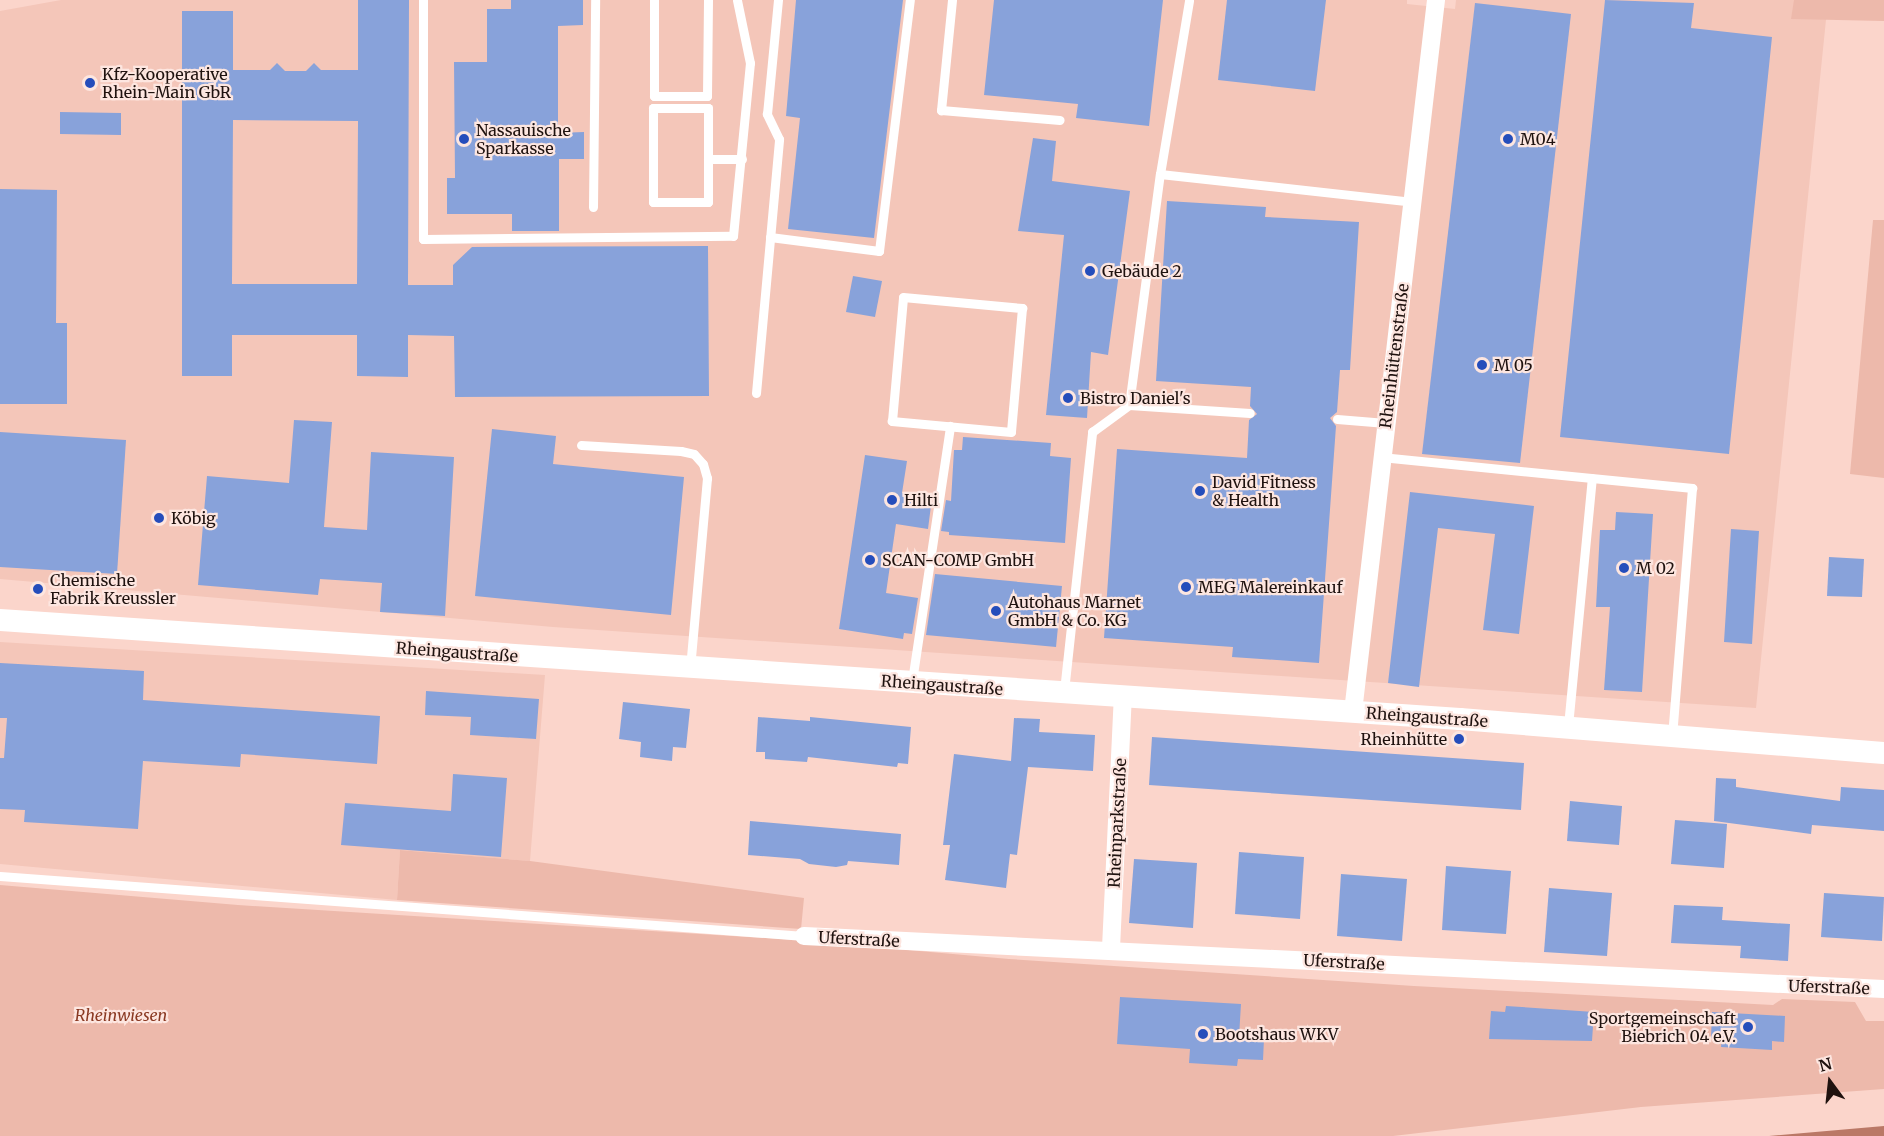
<!DOCTYPE html>
<meta charset="utf-8">
<style>
body{margin:0}
#map{position:relative;width:1884px;height:1136px;overflow:hidden;background:#fbd5cb;font-family:Merriweather,serif}
div>[style]{position:absolute}
.built>*{inset:0;background:#f4c6b9}
.green>*{inset:0;background:#edb9ab}
.water>*{inset:0;background:#ba7866}
.building>*{inset:0;background:#88a2da}
.service>*{height:9px;margin:-4.5px;padding:0 4.5px;transform-origin:4.5px;border-radius:4.5px;background:#fff}
.minor>*{height:18px;margin:-9px;padding:0 9px;transform-origin:9px;border-radius:9px;background:#fff}
.tertiary>*{height:22px;margin:-11px;padding:0 11px;transform-origin:11px;border-radius:11px;background:#fff}
.dots>*{width:16px;height:16px;translate:-50% -50%;box-sizing:border-box;border:3px solid #fde6e0;border-radius:50%}
span{translate:-50% -50%;white-space:nowrap;text-align:center;line-height:1.15;-webkit-text-stroke:4.5px #fde6e0;paint-order:stroke}
.poi-label{font-size:16px;color:#1f120f}
.left{translate:0 -50%;text-align:left}
.right{translate:-100% -50%;text-align:right}
.street-label{font-size:16px;color:#1f120f}
.park-label{font-size:16px;color:#8a3922;font-style:italic}
.north{position:absolute;left:1800px;top:1052px;width:60px;height:60px;-webkit-text-stroke:4px #fde6e0;paint-order:stroke;rotate:345deg;font-size:16px;font-weight:700;line-height:24px;text-align:center;color:#1f120f}
.north::after{content:'';display:block;margin:auto;width:21px;height:27px;background:#1f120f;clip-path:polygon(50% 0,100% 100%,50% 72%,0 100%)}
</style>
<div id="map">
<div class="built">
<div style="clip-path:polygon(61px 0,1407px 0,1407px 4px,1455px 9px,1456px 0,1828px 0,1756px 708px,553px 627px,0 579px,0 11px)"></div>
<div style="clip-path:polygon(0 642px,545px 675px,530px 861px,400px 850px,397px 900px,0 864px)"></div>
</div>
<div class="green">
<div style="clip-path:polygon(1794px 0,1884px 0,1884px 21px,1791px 19px)"></div>
<div style="clip-path:polygon(1873px 220px,1884px 220px,1884px 478px,1850px 474px)"></div>
<div style="clip-path:polygon(400px 850px,530px 861px,804px 898px,801px 929px,397px 900px)"></div>
<div style="clip-path:polygon(0 885px,238px 905px,796px 940px,1009px 959px,1414px 986px,1773px 1005px,1782px 999px,1855px 1002px,1866px 1021px,1884px 1021px,1884px 1089px,1641px 1107px,1393px 1136px,0 1136px)"></div>
</div>
<div class="water">
<div style="clip-path:polygon(1884px 1126px,1884px 1136px,1769px 1136px)"></div>
</div>
<div class="building">
<div style="clip-path:polygon(evenodd,358px 0,409px 0,408px 285px,453px 285px,453px 265px,472px 247px,708px 246px,709px 396px,455px 397px,454px 336px,408px 335px,408px 377px,357px 376px,357px 335px,232px 335px,232px 376px,182px 376px,182px 11px,233px 11px,233px 70px,270px 70px,277px 63px,285px 71px,306px 71px,314px 63px,321px 70px,358px 70px,358px 0,233px 120px,358px 121px,357px 284px,232px 284px,233px 120px)"></div>
<div style="clip-path:polygon(511px 0,583px 0,583px 25px,558px 26px,558px 133px,584px 132px,584px 159px,559px 159px,559px 231px,512px 231px,512px 214px,447px 214px,447px 178px,455px 178px,454px 62px,487px 62px,487px 9px,511px 9px)"></div>
<div style="clip-path:polygon(796px 0,903px 0,874px 238px,788px 229px,800px 118px,786px 116px)"></div>
<div style="clip-path:polygon(994px 0,1163px 0,1149px 126px,1076px 118px,1078px 104px,984px 95px)"></div>
<div style="clip-path:polygon(1227px 0,1326px 0,1315px 91px,1218px 80px)"></div>
<div style="clip-path:polygon(1605px 0,1694px 3px,1691px 28px,1772px 37px,1729px 454px,1560px 437px)"></div>
<div style="clip-path:polygon(1475px 3px,1571px 14px,1520px 463px,1422px 454px)"></div>
<div style="clip-path:polygon(60px 112px,121px 113px,121px 135px,60px 134px)"></div>
<div style="clip-path:polygon(1033px 138px,1056px 141px,1052px 181px,1130px 191px,1108px 355px,1091px 352px,1087px 418px,1046px 415px,1064px 235px,1018px 231px)"></div>
<div style="clip-path:polygon(0 189px,57px 190px,56px 323px,67px 323px,67px 404px,0 404px)"></div>
<div style="clip-path:polygon(1167px 201px,1266px 207px,1265px 217px,1359px 222px,1350px 370px,1340px 370px,1337px 412px,1330px 418px,1336px 426px,1319px 663px,1232px 657px,1233px 647px,1104px 638px,1117px 449px,1247px 458px,1249px 420px,1257px 414px,1250px 406px,1251px 387px,1156px 381px)"></div>
<div style="clip-path:polygon(853px 276px,882px 281px,875px 317px,846px 312px)"></div>
<div style="clip-path:polygon(294px 420px,332px 422px,324px 527px,367px 530px,371px 452px,454px 457px,445px 616px,380px 612px,382px 583px,320px 579px,318px 595px,198px 585px,207px 476px,289px 483px)"></div>
<div style="clip-path:polygon(492px 429px,556px 436px,553px 464px,684px 477px,671px 615px,475px 596px)"></div>
<div style="clip-path:polygon(0 432px,126px 440px,117px 574px,0 567px)"></div>
<div style="clip-path:polygon(963px 437px,1051px 443px,1050px 456px,1071px 458px,1065px 543px,949px 535px,949px 532px,941px 531px,946px 500px,951px 501px,954px 450px,962px 450px)"></div>
<div style="clip-path:polygon(865px 455px,907px 461px,902px 493px,932px 498px,928px 529px,896px 524px,886px 593px,918px 598px,912px 634px,904px 633px,903px 639px,839px 629px)"></div>
<div style="clip-path:polygon(1410px 492px,1534px 506px,1519px 634px,1483px 630px,1495px 534px,1438px 528px,1419px 687px,1388px 683px)"></div>
<div style="clip-path:polygon(1616px 512px,1653px 514px,1642px 692px,1604px 690px,1610px 607px,1596px 607px,1600px 530px,1615px 530px)"></div>
<div style="clip-path:polygon(1731px 529px,1759px 531px,1752px 644px,1724px 642px)"></div>
<div style="clip-path:polygon(1829px 557px,1864px 559px,1862px 597px,1827px 596px)"></div>
<div style="clip-path:polygon(935px 574px,1062px 586px,1056px 647px,926px 635px)"></div>
<div style="clip-path:polygon(0 663px,144px 671px,143px 700px,380px 716px,377px 764px,241px 754px,240px 767px,143px 761px,138px 829px,24px 822px,25px 810px,0 809px,0 758px,4px 758px,7px 718px,0 718px)"></div>
<div style="clip-path:polygon(426px 691px,539px 699px,536px 739px,470px 735px,471px 717px,425px 715px)"></div>
<div style="clip-path:polygon(623px 702px,690px 709px,686px 748px,673px 747px,672px 761px,640px 757px,641px 742px,619px 739px)"></div>
<div style="clip-path:polygon(758px 717px,810px 721px,810px 717px,911px 727px,908px 764px,898px 763px,897px 767px,808px 757px,807px 762px,765px 759px,765px 752px,756px 752px)"></div>
<div style="clip-path:polygon(1014px 718px,1040px 719px,1039px 732px,1095px 735px,1093px 771px,1028px 767px,1017px 855px,1010px 854px,1006px 888px,945px 880px,950px 845px,943px 845px,954px 754px,1011px 761px)"></div>
<div style="clip-path:polygon(1152px 737px,1524px 763px,1521px 810px,1149px 785px)"></div>
<div style="clip-path:polygon(453px 774px,507px 778px,501px 857px,341px 845px,345px 803px,451px 811px)"></div>
<div style="clip-path:polygon(1716px 778px,1736px 779px,1736px 787px,1840px 801px,1841px 787px,1884px 790px,1884px 831px,1812px 825px,1811px 834px,1714px 821px)"></div>
<div style="clip-path:polygon(1570px 801px,1622px 806px,1619px 845px,1567px 841px)"></div>
<div style="clip-path:polygon(1675px 820px,1727px 824px,1724px 868px,1671px 864px)"></div>
<div style="clip-path:polygon(750px 821px,901px 834px,899px 865px,848px 861px,847px 865px,836px 867px,809px 864px,800px 859px,748px 855px)"></div>
<div style="clip-path:polygon(1239px 852px,1304px 857px,1300px 919px,1235px 914px)"></div>
<div style="clip-path:polygon(1134px 859px,1197px 863px,1193px 928px,1129px 923px)"></div>
<div style="clip-path:polygon(1446px 866px,1511px 871px,1506px 934px,1442px 930px)"></div>
<div style="clip-path:polygon(1341px 874px,1407px 879px,1402px 941px,1337px 936px)"></div>
<div style="clip-path:polygon(1549px 888px,1612px 893px,1607px 956px,1544px 952px)"></div>
<div style="clip-path:polygon(1824px 893px,1884px 897px,1882px 941px,1821px 937px)"></div>
<div style="clip-path:polygon(1674px 905px,1723px 907px,1722px 920px,1790px 924px,1788px 961px,1740px 958px,1741px 946px,1671px 943px)"></div>
<div style="clip-path:polygon(1120px 997px,1241px 1004px,1239px 1037px,1264px 1039px,1263px 1060px,1238px 1059px,1237px 1066px,1189px 1063px,1190px 1049px,1117px 1044px)"></div>
<div style="clip-path:polygon(1506px 1006px,1594px 1012px,1592px 1041px,1489px 1039px,1491px 1011px,1505px 1012px)"></div>
<div style="clip-path:polygon(1712px 1012px,1785px 1016px,1784px 1042px,1772px 1041px,1772px 1050px,1721px 1047px,1722px 1039px,1711px 1038px)"></div>
</div>
<div class="service">
<div style="left:423px;top:0;width:239px;rotate:90deg"></div>
<div style="left:423px;top:239px;width:310px;rotate:-0.6deg"></div>
<div style="left:733px;top:236px;width:174px;rotate:-84.4deg"></div>
<div style="left:750px;top:63px;width:64px;rotate:-101.7deg"></div>
<div style="left:654px;top:0;width:96px;rotate:90deg"></div>
<div style="left:654px;top:96px;width:53px"></div>
<div style="left:707px;top:96px;width:96px;rotate:-89.4deg"></div>
<div style="left:952px;top:0;width:111px;rotate:95.7deg"></div>
<div style="left:941px;top:110px;width:119px;rotate:4.8deg"></div>
<div style="left:708px;top:159px;width:43px;rotate:90deg"></div>
<div style="left:708px;top:202px;width:55px;rotate:180deg"></div>
<div style="left:653px;top:202px;width:94px;rotate:-90deg"></div>
<div style="left:653px;top:108px;width:55px"></div>
<div style="left:708px;top:108px;width:51px;rotate:90deg"></div>
<div style="left:708px;top:159px;width:34px"></div>
<div style="left:1160px;top:174px;width:254px;rotate:6.3deg"></div>
<div style="left:593px;top:207px;width:207px;rotate:-89.4deg"></div>
<div style="left:770px;top:237px;width:110px;rotate:7.3deg"></div>
<div style="left:879px;top:251px;width:253px;rotate:-83deg"></div>
<div style="left:903px;top:297px;width:120px;rotate:5.3deg"></div>
<div style="left:1022px;top:308px;width:124px;rotate:95.1deg"></div>
<div style="left:1011px;top:432px;width:120px;rotate:-174.7deg"></div>
<div style="left:892px;top:421px;width:124px;rotate:-84.9deg"></div>
<div style="left:756px;top:393px;width:255px;rotate:-84.8deg"></div>
<div style="left:779px;top:139px;width:28px;rotate:-116deg"></div>
<div style="left:767px;top:114px;width:115px;rotate:-84.5deg"></div>
<div style="left:1129px;top:405px;width:233px;rotate:-82.4deg"></div>
<div style="left:1160px;top:174px;width:176px;rotate:-80.5deg"></div>
<div style="left:1337px;top:419px;width:49px;rotate:4.7deg"></div>
<div style="left:581px;top:445px;width:100px;rotate:3.4deg"></div>
<div style="left:681px;top:451px;width:13px;rotate:13deg"></div>
<div style="left:694px;top:454px;width:13px;rotate:48deg"></div>
<div style="left:703px;top:464px;width:15px;rotate:74deg"></div>
<div style="left:707px;top:478px;width:190px;rotate:95.1deg"></div>
<div style="left:1381px;top:457px;width:313px;rotate:5.7deg"></div>
<div style="left:1692px;top:488px;width:250px;rotate:94.6deg"></div>
<div style="left:912px;top:681px;width:258px;rotate:-81.5deg"></div>
<div style="left:1064px;top:691px;width:261px;rotate:-83.8deg"></div>
<div style="left:1092px;top:432px;width:46px;rotate:-36.1deg"></div>
<div style="left:1129px;top:405px;width:121px;rotate:3.8deg"></div>
<div style="left:1568px;top:726px;width:249px;rotate:-84.5deg"></div>
<div style="left:0;top:876px;width:806px;rotate:4.27deg"></div>
</div>
<div class="minor">
<div style="left:1353px;top:712px;width:717px;rotate:-83.35deg"></div>
<div style="left:804px;top:936px;width:1081px;rotate:2.81deg"></div>
<div style="left:1111px;top:948px;width:250px;rotate:-87.3deg"></div>
</div>
<div class="tertiary">
<div style="left:0;top:620px;width:1463px;rotate:3.88deg"></div>
<div style="left:1460px;top:719px;width:425px;rotate:4.6deg"></div>
</div>
<div class="dots">
<div style="left:90px;top:83px;background:#254dbb"></div>
<div style="left:464px;top:139px;background:#254dbb"></div>
<div style="left:1508px;top:139px;background:#254dbb"></div>
<div style="left:1090px;top:271px;background:#254dbb"></div>
<div style="left:1482px;top:365px;background:#254dbb"></div>
<div style="left:1068px;top:398px;background:#254dbb"></div>
<div style="left:1200px;top:491px;background:#254dbb"></div>
<div style="left:892px;top:500px;background:#254dbb"></div>
<div style="left:159px;top:518px;background:#254dbb"></div>
<div style="left:870px;top:560px;background:#254dbb"></div>
<div style="left:1624px;top:568px;background:#254dbb"></div>
<div style="left:1186px;top:587px;background:#254dbb"></div>
<div style="left:38px;top:589px;background:#254dbb"></div>
<div style="left:996px;top:611px;background:#254dbb"></div>
<div style="left:1459px;top:739px;background:#254dbb"></div>
<div style="left:1748px;top:1027px;background:#254dbb"></div>
<div style="left:1203px;top:1034px;background:#254dbb"></div>
</div>
<div class="poi-label">
<span class="left" style="left:102px;top:83px">Kfz-Kooperative<br>Rhein-Main GbR</span>
<span class="left" style="left:476px;top:139px">Nassauische<br>Sparkasse</span>
<span class="left" style="left:1520px;top:139px">M04</span>
<span class="left" style="left:1102px;top:271px">Gebäude 2</span>
<span class="left" style="left:1494px;top:365px">M 05</span>
<span class="left" style="left:1080px;top:398px">Bistro Daniel's</span>
<span class="left" style="left:1212px;top:491px">David Fitness<br>&amp; Health</span>
<span class="left" style="left:904px;top:500px">Hilti</span>
<span class="left" style="left:171px;top:518px">Köbig</span>
<span class="left" style="left:882px;top:560px">SCAN-COMP GmbH</span>
<span class="left" style="left:1636px;top:568px">M 02</span>
<span class="left" style="left:50px;top:589px">Chemische<br>Fabrik Kreussler</span>
<span class="left" style="left:1198px;top:587px">MEG Malereinkauf</span>
<span class="left" style="left:1008px;top:611px">Autohaus Marnet<br>GmbH &amp; Co. KG</span>
<span class="right" style="left:1447px;top:739px">Rheinhütte</span>
<span class="right" style="left:1736px;top:1027px">Sportgemeinschaft<br>Biebrich 04 e.V.</span>
<span class="left" style="left:1215px;top:1034px">Bootshaus WKV</span>
</div>
<div class="street-label">
<span style="left:1394px;top:356px;rotate:-83deg">Rheinhüttenstraße</span>
<span style="left:457px;top:652px;rotate:4deg">Rheingaustraße</span>
<span style="left:942px;top:685px;rotate:4deg">Rheingaustraße</span>
<span style="left:1427px;top:717px;rotate:4deg">Rheingaustraße</span>
<span style="left:1117px;top:823px;rotate:-87deg">Rheinparkstraße</span>
<span style="left:859px;top:939px;rotate:3deg">Uferstraße</span>
<span style="left:1344px;top:962px;rotate:3deg">Uferstraße</span>
<span style="left:1829px;top:987px;rotate:2deg">Uferstraße</span>
</div>
<div class="park-label">
<span style="left:121px;top:1015px">Rheinwiesen</span>
</div>
<div class="north">N</div>
</div>
